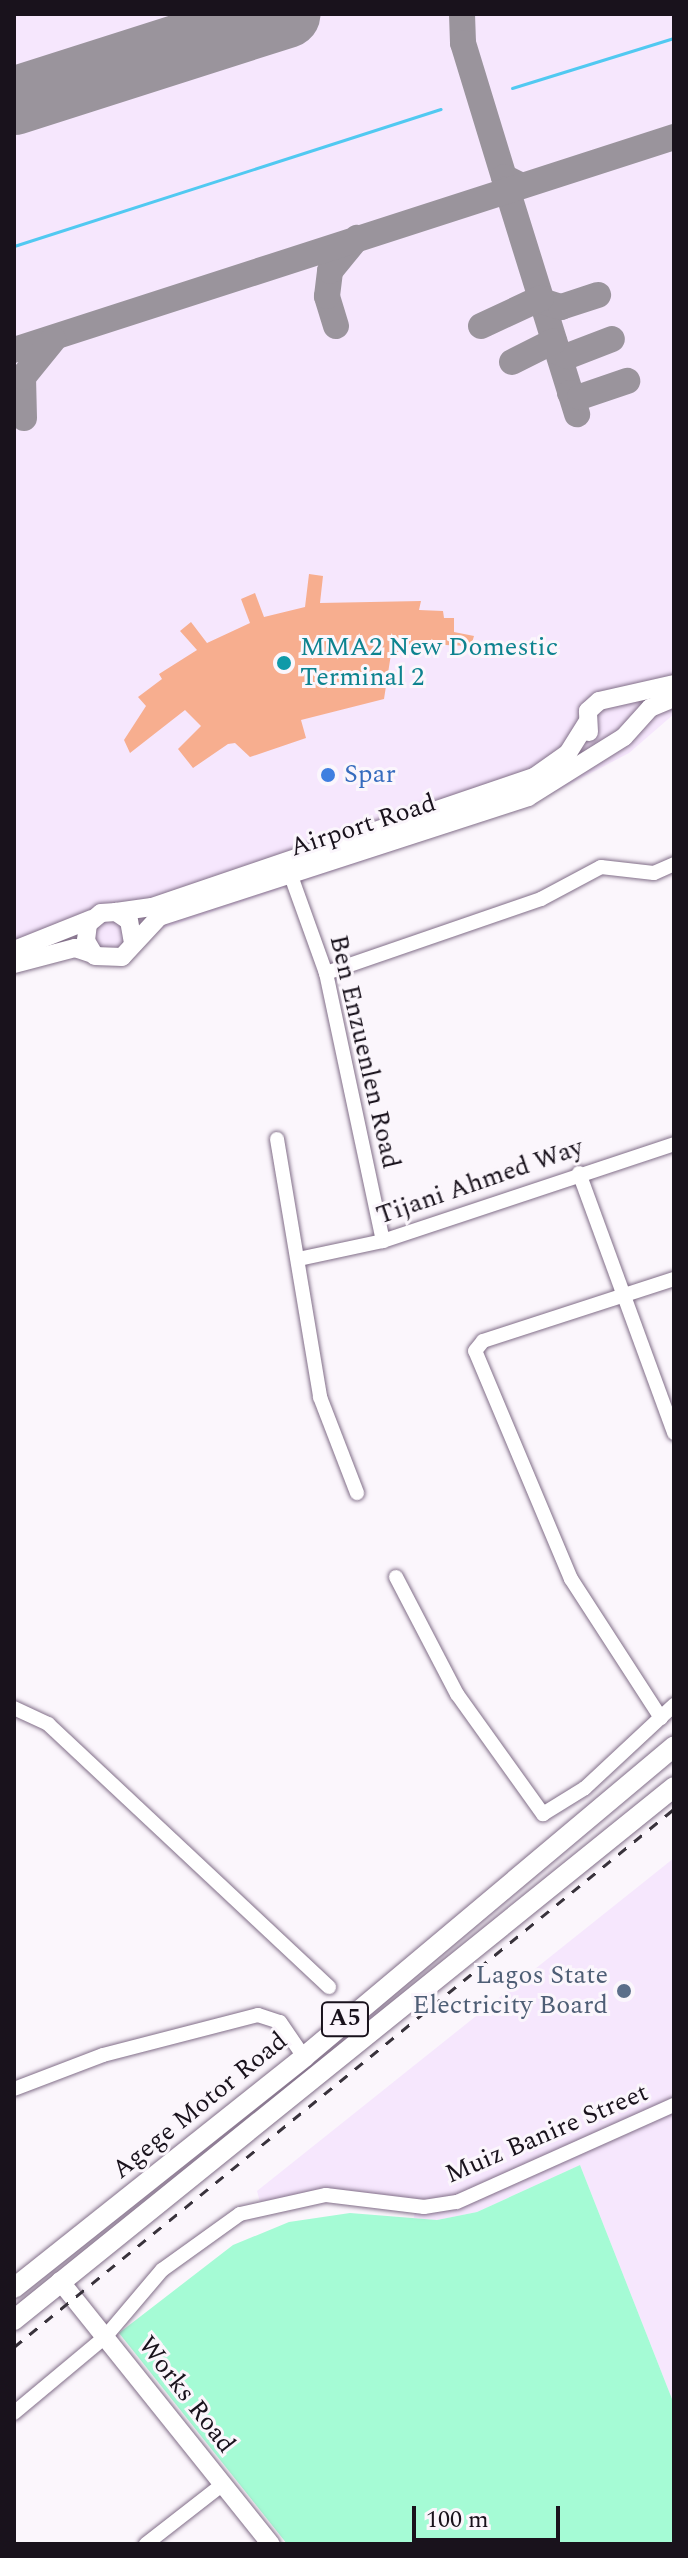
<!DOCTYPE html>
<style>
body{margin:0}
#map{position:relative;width:688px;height:2558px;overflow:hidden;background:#fbf6fc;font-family:Spectral,serif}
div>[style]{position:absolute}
.built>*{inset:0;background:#f6e7fd}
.green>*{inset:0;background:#a5fbd5}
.stream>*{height:3px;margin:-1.5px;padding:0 1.5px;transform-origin:1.5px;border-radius:1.5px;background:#51c9f1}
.taxiway>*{height:26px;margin:-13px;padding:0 13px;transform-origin:13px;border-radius:13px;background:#9a949c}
.runway>*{height:68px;margin:-34px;padding:0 34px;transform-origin:34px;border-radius:34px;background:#9a949c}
.building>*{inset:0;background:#f7ae8f}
.roads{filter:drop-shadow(0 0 2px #816e88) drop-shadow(0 0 2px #816e88)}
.minor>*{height:14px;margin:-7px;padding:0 7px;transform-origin:7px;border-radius:7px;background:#fff}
.major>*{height:18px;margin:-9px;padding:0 9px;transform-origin:9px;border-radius:9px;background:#fff}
.highway>*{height:20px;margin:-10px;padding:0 10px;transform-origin:10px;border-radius:10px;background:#fff}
.rail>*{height:3px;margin-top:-1.5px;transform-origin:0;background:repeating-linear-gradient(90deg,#38323b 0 10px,transparent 0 20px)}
.dots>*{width:22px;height:22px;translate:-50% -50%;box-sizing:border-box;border:4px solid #fbf6fc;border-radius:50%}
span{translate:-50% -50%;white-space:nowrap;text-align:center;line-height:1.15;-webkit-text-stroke:6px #fbf6fc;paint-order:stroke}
.shield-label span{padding:2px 6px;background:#fbf6fc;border:2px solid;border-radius:6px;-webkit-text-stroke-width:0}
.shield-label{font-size:24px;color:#19121c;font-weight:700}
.culture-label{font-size:26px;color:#0d838f}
.left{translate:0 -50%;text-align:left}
.shop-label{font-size:26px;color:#366cbe}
.street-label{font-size:26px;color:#19121c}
.service-label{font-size:26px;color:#4e5e75}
.right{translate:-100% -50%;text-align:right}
.frame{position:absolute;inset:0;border:16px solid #19121c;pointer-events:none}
.scale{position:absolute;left:412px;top:2506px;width:148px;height:36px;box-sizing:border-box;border:4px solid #19121c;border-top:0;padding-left:10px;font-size:24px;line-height:28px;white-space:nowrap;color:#19121c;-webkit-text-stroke:6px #fbf6fc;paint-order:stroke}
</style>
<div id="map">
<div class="built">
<div style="clip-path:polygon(14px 14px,674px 14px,674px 714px,629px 753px,530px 805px,155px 931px,127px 963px,107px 966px,78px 954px,14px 968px)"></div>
<div style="clip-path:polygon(674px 1858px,674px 2404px,580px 2165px,477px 2212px,437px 2220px,414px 2218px,415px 2203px,319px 2191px,260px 2202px,257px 2191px)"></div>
</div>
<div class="green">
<div style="clip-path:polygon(580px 2165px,674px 2404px,674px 2544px,287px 2544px,119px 2333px,233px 2245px,289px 2222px,350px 2213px,437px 2220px,477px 2212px)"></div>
</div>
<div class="stream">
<div style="left:512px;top:88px;width:170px;rotate:-17.2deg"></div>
<div style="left:14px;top:246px;width:448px;rotate:-17.8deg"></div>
</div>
<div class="taxiway">
<div style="left:462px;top:14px;width:29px;rotate:88deg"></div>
<div style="left:463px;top:43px;width:140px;rotate:73deg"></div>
<div style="left:504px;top:177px;width:18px;rotate:27deg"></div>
<div style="left:507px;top:189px;width:236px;rotate:72.7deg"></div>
<div style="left:542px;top:301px;width:20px;rotate:18deg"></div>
<div style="left:561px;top:307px;width:39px;rotate:-18deg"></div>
<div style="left:336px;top:326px;width:31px;rotate:-107deg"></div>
<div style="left:327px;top:296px;width:25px;rotate:-83deg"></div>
<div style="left:330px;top:271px;width:43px;rotate:-50.7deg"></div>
<div style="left:481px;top:326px;width:66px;rotate:-25deg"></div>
<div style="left:14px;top:350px;width:694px;rotate:-17.89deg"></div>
<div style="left:558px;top:352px;width:11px;rotate:22deg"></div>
<div style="left:568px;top:356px;width:47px;rotate:-21.1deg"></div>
<div style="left:512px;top:362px;width:47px;rotate:-26.6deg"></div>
<div style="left:570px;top:393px;width:11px;rotate:22deg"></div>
<div style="left:580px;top:397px;width:50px;rotate:-18.8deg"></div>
<div style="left:24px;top:418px;width:41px;rotate:-91.4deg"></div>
<div style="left:23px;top:377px;width:48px;rotate:-51deg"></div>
</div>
<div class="runway">
<div style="left:14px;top:101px;width:286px;rotate:-17.7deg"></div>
</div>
<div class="building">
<div style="clip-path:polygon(309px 574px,323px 576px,320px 603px,421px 601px,419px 610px,443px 611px,444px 618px,454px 618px,454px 632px,474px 636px,471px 646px,420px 644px,418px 652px,391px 654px,384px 699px,301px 720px,306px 738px,250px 757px,235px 743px,228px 744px,193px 768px,178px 749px,201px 726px,185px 710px,130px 753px,124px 740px,146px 706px,138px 697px,162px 679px,159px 674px,197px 650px,180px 631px,191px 622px,207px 643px,250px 623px,241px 599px,255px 593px,264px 617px,305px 607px)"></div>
</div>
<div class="roads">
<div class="minor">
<div style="left:291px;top:876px;width:103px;rotate:70.2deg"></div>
<div style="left:326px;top:973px;width:274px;rotate:78deg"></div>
<div style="left:326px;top:973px;width:227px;rotate:-19deg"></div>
<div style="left:541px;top:899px;width:68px;rotate:-28.1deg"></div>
<div style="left:601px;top:867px;width:53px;rotate:6.5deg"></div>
<div style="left:654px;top:873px;width:22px;rotate:-24deg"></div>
<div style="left:277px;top:1139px;width:262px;rotate:80.5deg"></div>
<div style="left:320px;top:1397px;width:103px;rotate:68.9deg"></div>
<div style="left:579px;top:1173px;width:277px;rotate:69.9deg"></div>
<div style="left:299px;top:1259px;width:86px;rotate:-12.1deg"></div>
<div style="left:383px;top:1241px;width:307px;rotate:-18.4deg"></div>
<div style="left:396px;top:1577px;width:132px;rotate:62.5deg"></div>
<div style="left:457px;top:1694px;width:148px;rotate:54.4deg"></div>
<div style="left:543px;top:1814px;width:49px;rotate:-31.8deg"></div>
<div style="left:585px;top:1788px;width:122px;rotate:-43deg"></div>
<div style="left:14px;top:1708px;width:38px;rotate:25deg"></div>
<div style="left:48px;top:1724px;width:385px;rotate:43.1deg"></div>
<div style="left:661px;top:1718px;width:166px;rotate:-122.9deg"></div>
<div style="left:571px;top:1579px;width:247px;rotate:-112.8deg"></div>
<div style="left:475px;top:1351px;width:13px;rotate:-51deg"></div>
<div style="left:483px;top:1341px;width:201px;rotate:-18deg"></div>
<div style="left:14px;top:2089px;width:95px;rotate:-20.9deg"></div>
<div style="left:103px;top:2055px;width:160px;rotate:-14.5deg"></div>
<div style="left:258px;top:2015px;width:23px;rotate:18deg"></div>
<div style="left:280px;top:2022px;width:42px;rotate:55.6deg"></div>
<div style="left:14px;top:2413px;width:120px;rotate:-39.9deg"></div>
<div style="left:106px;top:2336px;width:87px;rotate:-49.7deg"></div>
<div style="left:162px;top:2270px;width:96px;rotate:-35.7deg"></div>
<div style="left:240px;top:2214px;width:88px;rotate:-12.5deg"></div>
<div style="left:326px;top:2195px;width:99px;rotate:7deg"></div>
<div style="left:424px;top:2207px;width:33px;rotate:-9deg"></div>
<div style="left:457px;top:2202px;width:238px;rotate:-24.1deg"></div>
<div style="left:146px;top:2544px;width:98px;rotate:-37.9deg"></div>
</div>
<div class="major">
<div style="left:589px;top:732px;width:21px;rotate:-93deg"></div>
<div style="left:588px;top:711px;width:15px;rotate:-42deg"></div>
<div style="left:599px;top:701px;width:77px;rotate:-12.8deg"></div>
<div style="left:116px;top:912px;width:36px;rotate:-8deg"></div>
<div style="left:152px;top:907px;width:404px;rotate:-18.8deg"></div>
<div style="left:534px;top:777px;width:42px;rotate:-35.2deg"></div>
<div style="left:568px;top:753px;width:36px;rotate:-58deg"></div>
<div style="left:133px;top:943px;width:22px;rotate:-100deg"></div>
<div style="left:129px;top:921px;width:16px;rotate:-145deg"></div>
<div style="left:116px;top:912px;width:15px;rotate:176deg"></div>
<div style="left:101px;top:913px;width:17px;rotate:140deg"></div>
<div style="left:88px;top:924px;width:17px;rotate:97deg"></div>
<div style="left:86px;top:941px;width:17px;rotate:59deg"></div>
<div style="left:95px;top:956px;width:27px;rotate:2deg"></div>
<div style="left:122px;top:957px;width:54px;rotate:-47.2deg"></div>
<div style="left:159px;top:917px;width:388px;rotate:-18deg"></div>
<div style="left:528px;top:797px;width:113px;rotate:-32deg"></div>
<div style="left:624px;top:737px;width:39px;rotate:-48deg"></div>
<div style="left:650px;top:708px;width:26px;rotate:-23deg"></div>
<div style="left:14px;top:950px;width:84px;rotate:-21.7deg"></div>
<div style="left:14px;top:964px;width:63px;rotate:-14.7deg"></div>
<div style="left:75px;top:948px;width:21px;rotate:19deg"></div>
<div style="left:60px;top:2281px;width:337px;rotate:51.3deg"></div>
</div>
<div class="highway">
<div style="left:14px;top:2288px;width:371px;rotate:-38.5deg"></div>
<div style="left:304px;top:2057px;width:483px;rotate:-40deg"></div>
<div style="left:14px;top:2320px;width:848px;rotate:-38.92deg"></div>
</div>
</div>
<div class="rail">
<div style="left:14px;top:2347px;width:851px;rotate:-39.19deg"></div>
</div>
<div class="dots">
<div style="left:284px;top:663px;background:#0f9aa8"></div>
<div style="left:328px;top:775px;background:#3f7fe0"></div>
<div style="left:624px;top:1991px;background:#5c6f8a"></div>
</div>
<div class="shield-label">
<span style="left:345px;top:2019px">A5</span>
</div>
<div class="culture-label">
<span class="left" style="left:300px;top:663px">MMA2 New Domestic<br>Terminal 2</span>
</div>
<div class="shop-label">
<span class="left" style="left:344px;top:775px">Spar</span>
</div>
<div class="street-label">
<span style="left:363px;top:826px;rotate:-18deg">Airport Road</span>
<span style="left:364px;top:1052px;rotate:77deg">Ben Enzuenlen Road</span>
<span style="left:480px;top:1182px;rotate:-19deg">Tijani Ahmed Way</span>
<span style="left:200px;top:2106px;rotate:-39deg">Agege Motor Road</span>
<span style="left:547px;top:2134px;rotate:-23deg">Muiz Banire Street</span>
<span style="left:186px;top:2395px;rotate:52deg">Works Road</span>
</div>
<div class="service-label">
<span class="right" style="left:608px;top:1991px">Lagos State<br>Electricity Board</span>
</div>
<div class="frame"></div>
<div class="scale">100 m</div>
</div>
